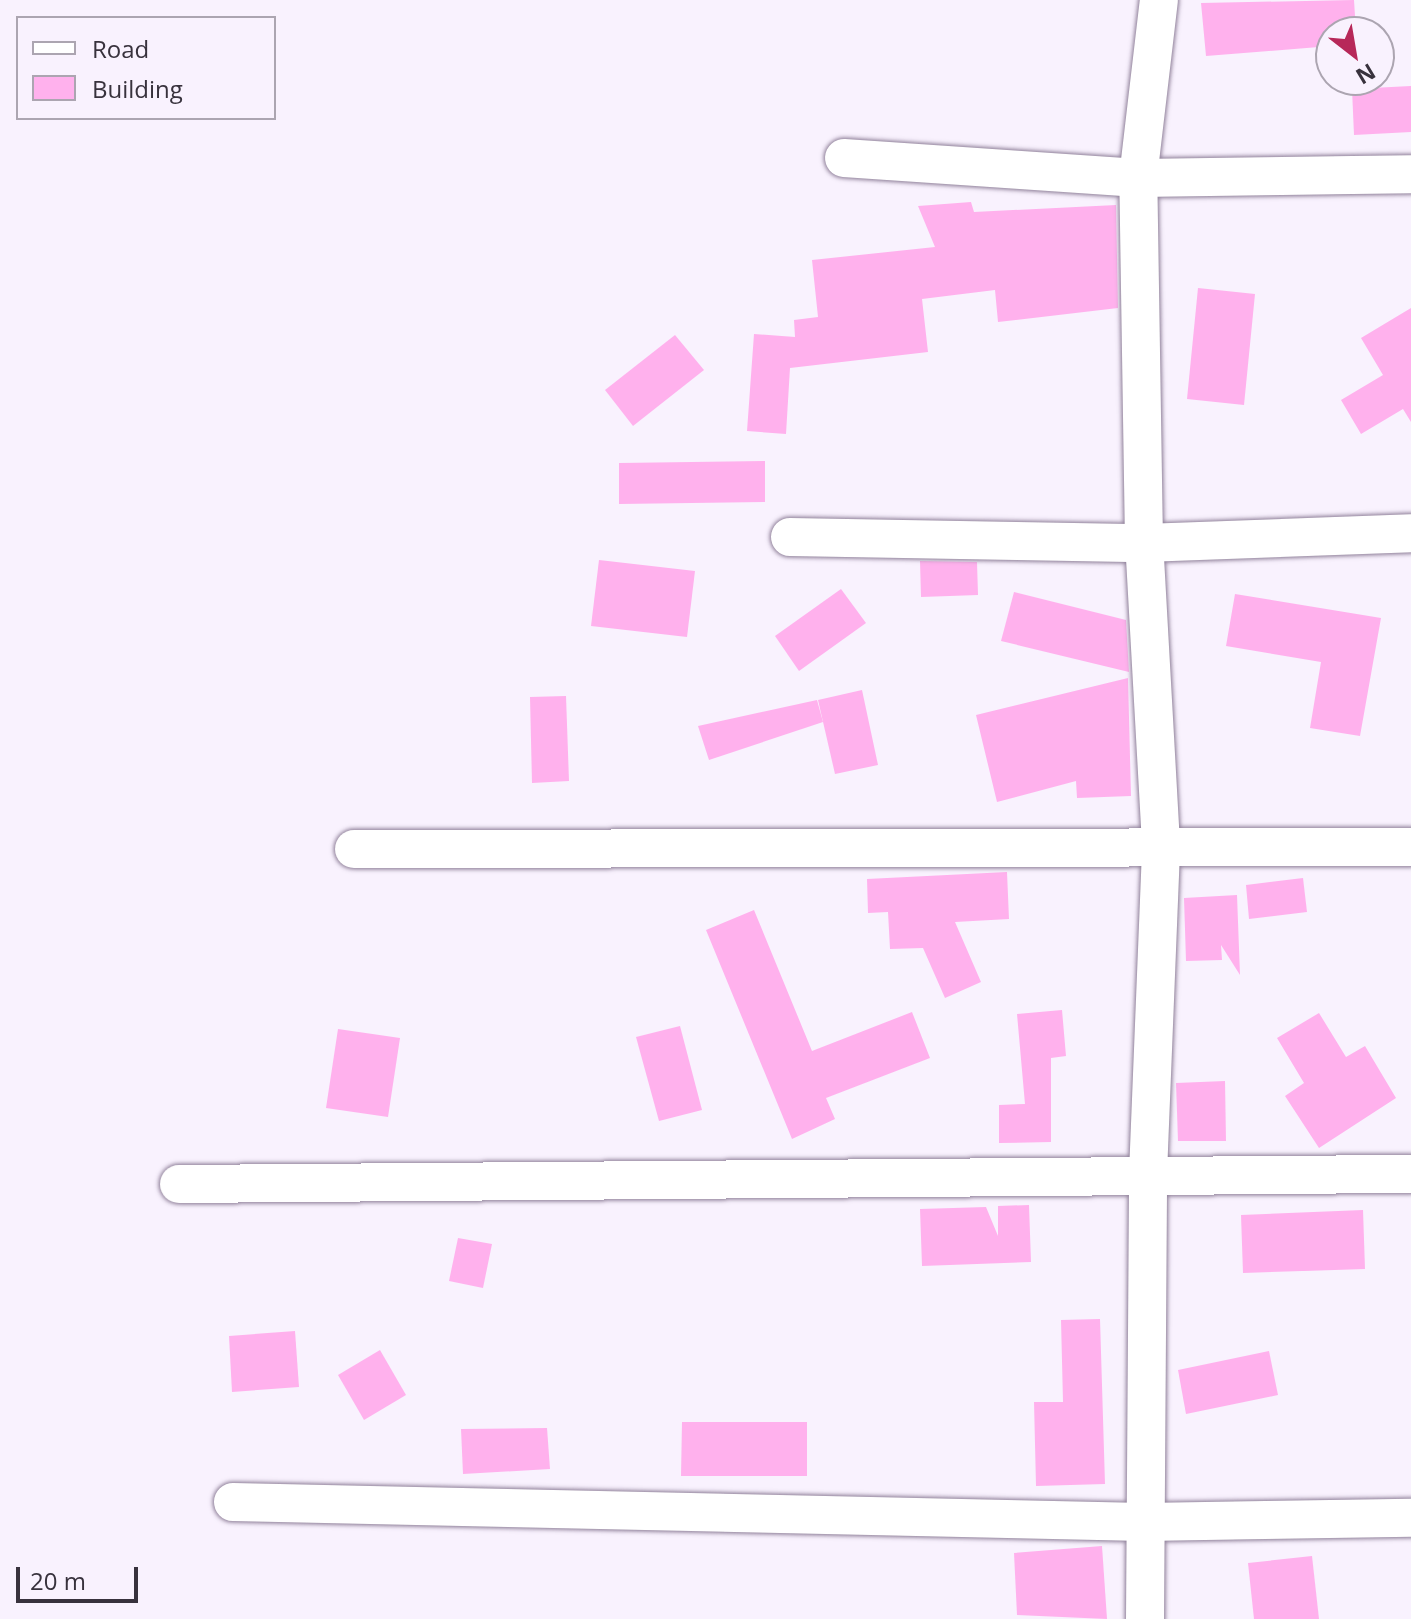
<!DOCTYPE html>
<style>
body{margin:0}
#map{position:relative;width:1411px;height:1619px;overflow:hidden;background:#f9f2fe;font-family:"Open Sans",sans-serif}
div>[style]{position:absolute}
.building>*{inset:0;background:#ffb1ed}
.roads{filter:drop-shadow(0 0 2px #91829b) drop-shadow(0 0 2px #91829b)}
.minor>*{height:38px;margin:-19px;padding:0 19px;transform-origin:19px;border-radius:19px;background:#fff}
span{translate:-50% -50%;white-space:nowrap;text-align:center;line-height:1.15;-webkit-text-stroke:7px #f9f2fe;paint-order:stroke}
.legend{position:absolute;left:16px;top:16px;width:260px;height:104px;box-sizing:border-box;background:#f9f2fe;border:2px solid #aca5b1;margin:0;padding:10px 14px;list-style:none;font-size:24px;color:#38323d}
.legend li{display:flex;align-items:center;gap:16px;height:40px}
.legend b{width:40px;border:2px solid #aca5b1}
.north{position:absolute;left:1315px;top:16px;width:80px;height:80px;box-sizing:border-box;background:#f9f2fe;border:2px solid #aca5b1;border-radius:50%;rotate:149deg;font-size:22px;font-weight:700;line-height:32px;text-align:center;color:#38323d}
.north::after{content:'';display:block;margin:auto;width:28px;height:36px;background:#b72859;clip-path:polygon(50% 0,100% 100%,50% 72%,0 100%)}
.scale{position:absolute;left:16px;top:1567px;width:122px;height:36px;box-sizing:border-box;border:4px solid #38323d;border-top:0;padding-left:10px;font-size:24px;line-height:28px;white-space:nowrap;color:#38323d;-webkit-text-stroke:6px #f9f2fe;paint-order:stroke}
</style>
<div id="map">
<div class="building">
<div style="clip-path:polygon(1354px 0,1356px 32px,1331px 32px,1331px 46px,1206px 56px,1201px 3px)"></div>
<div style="clip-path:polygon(1411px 86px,1411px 132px,1354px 135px,1352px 89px)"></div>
<div style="clip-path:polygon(971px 202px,974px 212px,1116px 205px,1118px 308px,998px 322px,995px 290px,922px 299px,928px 352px,790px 368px,786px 434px,747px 431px,754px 334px,795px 337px,794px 320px,818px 317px,812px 260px,935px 247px,918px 206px)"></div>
<div style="clip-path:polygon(1198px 288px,1255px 294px,1244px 405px,1187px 399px)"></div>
<div style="clip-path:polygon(1411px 308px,1411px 422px,1403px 409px,1361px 434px,1341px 400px,1383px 375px,1361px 338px)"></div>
<div style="clip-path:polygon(675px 335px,704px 370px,633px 426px,605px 390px)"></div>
<div style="clip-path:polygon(765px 461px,765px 502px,619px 504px,619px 463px)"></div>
<div style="clip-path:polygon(599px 560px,695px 571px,687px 637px,591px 626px)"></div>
<div style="clip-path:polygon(920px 561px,977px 562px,978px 595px,921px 597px)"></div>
<div style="clip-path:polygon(841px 589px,866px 623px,799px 671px,775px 636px)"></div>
<div style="clip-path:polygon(1014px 592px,1126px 620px,1129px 672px,1001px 641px)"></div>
<div style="clip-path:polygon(1235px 594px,1381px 618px,1360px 736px,1310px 728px,1321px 662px,1226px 646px)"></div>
<div style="clip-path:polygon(1128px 678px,1131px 796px,1077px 798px,1076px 781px,997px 802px,976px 715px)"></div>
<div style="clip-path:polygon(862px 690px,878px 765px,835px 774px,818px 700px)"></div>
<div style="clip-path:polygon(566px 696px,569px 781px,532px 783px,530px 697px)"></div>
<div style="clip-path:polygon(817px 700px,823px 722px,709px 760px,698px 726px)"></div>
<div style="clip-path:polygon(1007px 872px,1009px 919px,955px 922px,981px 982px,945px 998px,923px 948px,890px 949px,888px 912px,868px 913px,867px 879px)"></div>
<div style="clip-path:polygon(1303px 878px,1307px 912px,1249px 919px,1246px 885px)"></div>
<div style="clip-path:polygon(1237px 895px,1240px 975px,1221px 945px,1222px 960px,1186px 961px,1184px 898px)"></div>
<div style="clip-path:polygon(754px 910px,812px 1051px,912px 1012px,930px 1058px,826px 1098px,835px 1119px,792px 1139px,706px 930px)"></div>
<div style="clip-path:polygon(1062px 1010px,1066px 1056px,1051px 1058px,1051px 1142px,999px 1143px,999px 1105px,1025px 1104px,1017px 1014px)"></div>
<div style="clip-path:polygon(1319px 1013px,1346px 1057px,1365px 1046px,1396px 1098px,1319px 1148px,1285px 1096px,1304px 1083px,1277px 1038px)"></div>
<div style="clip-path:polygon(680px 1026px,702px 1110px,659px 1121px,636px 1037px)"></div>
<div style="clip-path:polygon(338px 1029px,400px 1038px,388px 1117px,326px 1108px)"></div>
<div style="clip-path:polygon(1225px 1081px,1226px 1141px,1178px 1141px,1176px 1083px)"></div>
<div style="clip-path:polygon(1029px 1205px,1031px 1262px,922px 1266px,920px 1209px,986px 1207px,998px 1236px,998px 1206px)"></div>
<div style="clip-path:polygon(1363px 1210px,1365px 1269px,1243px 1273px,1241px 1215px)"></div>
<div style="clip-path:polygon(458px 1238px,492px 1244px,483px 1288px,449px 1281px)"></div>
<div style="clip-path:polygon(1100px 1319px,1105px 1484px,1036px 1486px,1034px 1402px,1063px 1402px,1061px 1320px)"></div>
<div style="clip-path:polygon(295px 1331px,299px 1387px,232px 1392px,229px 1336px)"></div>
<div style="clip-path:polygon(380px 1350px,406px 1395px,364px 1420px,338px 1375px)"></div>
<div style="clip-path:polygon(1269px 1351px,1278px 1395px,1186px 1414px,1178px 1370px)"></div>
<div style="clip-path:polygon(682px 1422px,807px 1422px,807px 1476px,681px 1476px)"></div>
<div style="clip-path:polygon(547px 1428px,550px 1469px,463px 1474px,461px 1429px)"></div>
<div style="clip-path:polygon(1102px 1546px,1107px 1619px,1017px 1615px,1014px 1553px)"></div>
<div style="clip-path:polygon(1312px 1556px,1319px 1619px,1254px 1619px,1248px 1563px)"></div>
</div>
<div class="roads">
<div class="minor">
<div style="left:844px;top:158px;width:295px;rotate:3.9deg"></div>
<div style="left:1138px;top:178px;width:273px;rotate:-0.8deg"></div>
<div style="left:790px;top:537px;width:354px;rotate:1deg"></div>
<div style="left:1144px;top:543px;width:267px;rotate:-2.1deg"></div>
<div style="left:354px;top:849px;width:1057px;rotate:-0.11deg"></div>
<div style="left:179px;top:1184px;width:1232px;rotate:-0.47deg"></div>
<div style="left:233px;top:1502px;width:911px;rotate:1.26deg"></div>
<div style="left:1144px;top:1522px;width:267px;rotate:-0.9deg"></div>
<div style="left:1145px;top:1619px;width:445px;rotate:-89.6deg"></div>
<div style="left:1148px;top:1174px;width:330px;rotate:-87.7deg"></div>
<div style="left:1161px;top:844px;width:301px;rotate:-93.2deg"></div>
<div style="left:1144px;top:543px;width:365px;rotate:-90.9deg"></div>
<div style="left:1138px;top:178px;width:179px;rotate:-83.3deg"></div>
</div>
</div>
<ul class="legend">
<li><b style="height:10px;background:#fff"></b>Road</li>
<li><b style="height:22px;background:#ffb1ed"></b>Building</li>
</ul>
<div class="north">N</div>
<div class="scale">20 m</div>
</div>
